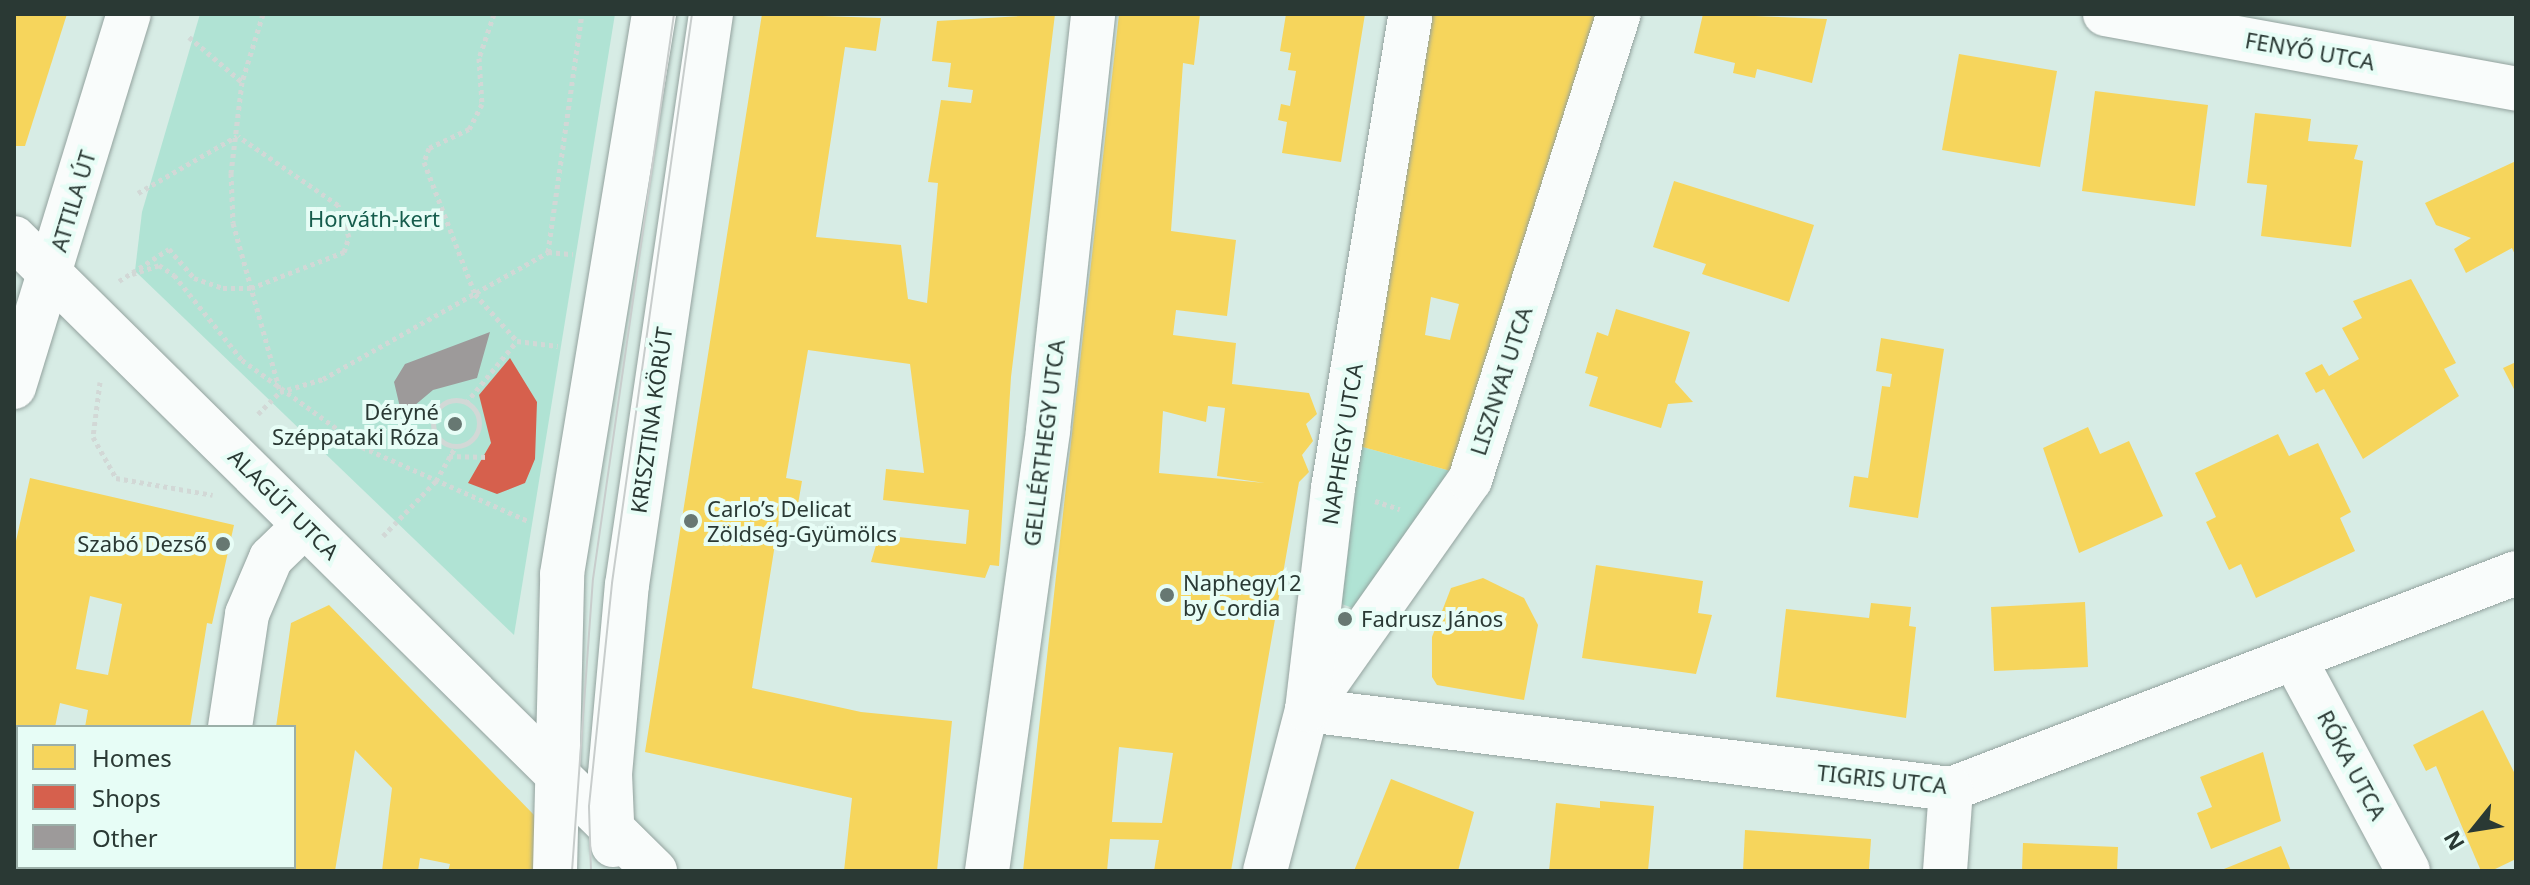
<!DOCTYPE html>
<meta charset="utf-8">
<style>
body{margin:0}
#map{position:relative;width:2530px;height:885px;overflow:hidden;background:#d7ece5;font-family:"Noto Sans",sans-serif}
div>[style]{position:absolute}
.green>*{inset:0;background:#b0e3d4}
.homes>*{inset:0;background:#f6d55c}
.shops>*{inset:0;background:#d6604d}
.building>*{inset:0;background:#9d9a9a}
.path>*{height:5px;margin-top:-2.5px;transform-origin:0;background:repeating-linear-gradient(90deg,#d2d8d6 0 4px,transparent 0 8px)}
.path>.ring{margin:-2.5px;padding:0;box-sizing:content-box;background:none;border:5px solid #d2d8d6;border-radius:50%}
.roads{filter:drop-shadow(0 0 2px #93a29e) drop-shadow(0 0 2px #93a29e)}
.minor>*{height:44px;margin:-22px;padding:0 22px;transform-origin:22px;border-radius:22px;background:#f9fcfb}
.major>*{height:44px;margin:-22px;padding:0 22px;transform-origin:22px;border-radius:22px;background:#f9fcfb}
.tram>*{height:2px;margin:-1px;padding:0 1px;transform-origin:1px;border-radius:1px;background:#c8cdcc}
.dots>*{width:22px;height:22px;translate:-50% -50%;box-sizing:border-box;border:4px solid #e7fdf6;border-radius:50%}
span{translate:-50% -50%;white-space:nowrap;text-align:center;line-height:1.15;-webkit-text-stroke:8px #e7fdf6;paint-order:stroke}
.street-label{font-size:22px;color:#2a3934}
.park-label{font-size:22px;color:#155c4c}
.poi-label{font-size:22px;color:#2a3934}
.right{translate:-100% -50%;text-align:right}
.left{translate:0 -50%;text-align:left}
.frame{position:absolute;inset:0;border:16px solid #2a3934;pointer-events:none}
.legend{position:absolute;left:16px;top:725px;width:280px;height:144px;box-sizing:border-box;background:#e7fdf6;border:2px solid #9bafa8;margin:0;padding:10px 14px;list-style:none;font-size:24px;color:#2a3934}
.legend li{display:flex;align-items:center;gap:16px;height:40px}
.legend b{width:40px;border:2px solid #9bafa8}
.north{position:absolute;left:2434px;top:789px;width:80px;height:80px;-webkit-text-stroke:6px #e7fdf6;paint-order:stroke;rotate:240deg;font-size:22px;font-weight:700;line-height:32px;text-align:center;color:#2a3934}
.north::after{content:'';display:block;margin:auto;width:28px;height:36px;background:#2a3934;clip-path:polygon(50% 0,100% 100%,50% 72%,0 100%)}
</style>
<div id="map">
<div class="green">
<div style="clip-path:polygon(200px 14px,615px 14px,514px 635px,135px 271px,142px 212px)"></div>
<div style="clip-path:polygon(1359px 446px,1458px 473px,1361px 611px,1339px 603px)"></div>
</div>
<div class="homes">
<div style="clip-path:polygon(14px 14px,67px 14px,25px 146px,14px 146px)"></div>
<div style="clip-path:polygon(762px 14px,881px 18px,876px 51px,845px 47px,816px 237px,901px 245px,908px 299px,927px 303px,938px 183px,928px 182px,941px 100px,971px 103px,973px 90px,948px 87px,951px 63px,932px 61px,937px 21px,1055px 14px,1011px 377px,999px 566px,990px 565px,985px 578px,871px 562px,879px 535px,966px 544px,969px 510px,883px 500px,886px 469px,924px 473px,910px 364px,808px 350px,786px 478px,802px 481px,796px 516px,780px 513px,752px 688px,861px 712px,952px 721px,937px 871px,844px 871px,852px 798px,645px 752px)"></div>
<div style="clip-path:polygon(evenodd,1119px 14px,1200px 14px,1194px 65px,1183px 63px,1171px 231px,1236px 240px,1227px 316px,1176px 310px,1173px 335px,1236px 343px,1232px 384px,1309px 393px,1317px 414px,1306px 424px,1313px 441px,1302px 455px,1309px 472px,1299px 482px,1231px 871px,1154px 871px,1159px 840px,1110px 839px,1107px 871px,1023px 871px,1119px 14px,1208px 406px,1225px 408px,1217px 476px,1265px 483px,1159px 473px,1163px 411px,1206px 422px,1208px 406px,1119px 14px,1119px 747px,1173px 753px,1162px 823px,1112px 822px,1119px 747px)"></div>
<div style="clip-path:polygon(1286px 14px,1365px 14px,1341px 162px,1282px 153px,1287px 122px,1278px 120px,1281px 104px,1290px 106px,1296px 71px,1288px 70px,1291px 53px,1280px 51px)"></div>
<div style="clip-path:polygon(evenodd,1428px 14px,1600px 14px,1458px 473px,1359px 446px,1428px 14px,1431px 297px,1459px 304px,1450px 340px,1425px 335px,1431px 297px)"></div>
<div style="clip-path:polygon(1703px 14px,1827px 19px,1812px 83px,1757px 69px,1755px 78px,1733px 73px,1735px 63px,1694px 53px)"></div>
<div style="clip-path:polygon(1959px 54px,2057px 71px,2040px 167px,1942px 150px)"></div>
<div style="clip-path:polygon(2095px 91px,2208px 105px,2195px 206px,2082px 191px)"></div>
<div style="clip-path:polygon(2255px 113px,2311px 119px,2308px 141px,2358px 145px,2354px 159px,2363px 161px,2351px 247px,2261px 236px,2267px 185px,2247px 183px)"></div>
<div style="clip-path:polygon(2516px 161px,2516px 257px,2512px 248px,2466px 273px,2454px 249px,2471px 238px,2436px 225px,2425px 203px)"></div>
<div style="clip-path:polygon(1674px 181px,1814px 225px,1789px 302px,1702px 274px,1706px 264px,1653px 247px)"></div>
<div style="clip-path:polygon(2411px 279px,2456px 363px,2444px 369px,2459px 396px,2363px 459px,2324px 389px,2316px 393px,2305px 373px,2322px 364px,2329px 376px,2359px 359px,2342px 328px,2362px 318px,2353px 301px)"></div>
<div style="clip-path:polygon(1616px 309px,1690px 332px,1675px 382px,1693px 402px,1668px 404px,1661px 428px,1589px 406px,1598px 377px,1585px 373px,1597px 332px,1608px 336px)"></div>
<div style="clip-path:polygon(1881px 338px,1944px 349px,1918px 518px,1849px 507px,1854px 476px,1868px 478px,1882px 386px,1890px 387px,1892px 374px,1876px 371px)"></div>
<div style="clip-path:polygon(2516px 362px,2516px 393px,2503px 368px)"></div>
<div style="clip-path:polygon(2088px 427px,2100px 454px,2129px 441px,2163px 516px,2079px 553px,2043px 448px)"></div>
<div style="clip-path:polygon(2278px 434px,2289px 456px,2318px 443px,2351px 512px,2340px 518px,2355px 551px,2256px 598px,2241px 564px,2229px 570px,2206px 522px,2216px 517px,2195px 473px)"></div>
<div style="clip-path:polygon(evenodd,30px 478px,234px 525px,212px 624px,207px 623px,190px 727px,85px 727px,88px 710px,60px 703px,55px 727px,18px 727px,18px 867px,167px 871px,14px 871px,14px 550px,30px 478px,90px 596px,122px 604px,108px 675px,76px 669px,90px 596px)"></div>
<div style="clip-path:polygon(1596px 565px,1703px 581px,1698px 613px,1712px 615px,1696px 674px,1582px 658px)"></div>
<div style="clip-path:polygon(1483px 578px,1524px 598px,1538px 625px,1524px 700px,1437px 685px,1432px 677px,1432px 637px,1451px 588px)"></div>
<div style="clip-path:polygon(2085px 602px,2088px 667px,1994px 671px,1991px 607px)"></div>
<div style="clip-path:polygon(1871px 603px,1911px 607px,1909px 626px,1916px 627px,1906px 718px,1776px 697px,1786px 609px,1869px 618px)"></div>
<div style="clip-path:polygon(329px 605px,534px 815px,534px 871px,448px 871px,450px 864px,420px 858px,418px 871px,382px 871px,392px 788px,355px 750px,335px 871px,256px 871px,294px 867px,294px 727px,276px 727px,291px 623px)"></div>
<div style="clip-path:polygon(2483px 710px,2516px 776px,2516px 859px,2491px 871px,2481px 871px,2436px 766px,2426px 771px,2413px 745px)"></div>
<div style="clip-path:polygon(2263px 752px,2281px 821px,2211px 849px,2197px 813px,2212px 807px,2200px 777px)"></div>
<div style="clip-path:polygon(1391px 779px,1474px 812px,1458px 871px,1354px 871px)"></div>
<div style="clip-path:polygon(1600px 801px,1654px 806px,1648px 871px,1549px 871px,1556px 803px,1600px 808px)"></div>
<div style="clip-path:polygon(1745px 830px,1871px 839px,1869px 869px,1743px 871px)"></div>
<div style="clip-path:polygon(2023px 843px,2118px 847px,2117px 871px,2022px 871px)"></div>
<div style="clip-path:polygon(2281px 846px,2291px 871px,2219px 871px)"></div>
</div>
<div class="shops">
<div style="clip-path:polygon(510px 358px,537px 402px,535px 459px,525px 483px,497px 494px,468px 483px,491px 443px,479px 395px)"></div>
</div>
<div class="building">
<div style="clip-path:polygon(490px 332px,477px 378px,433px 390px,402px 416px,394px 382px,405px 364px)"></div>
</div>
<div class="path">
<div style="left:263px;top:14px;width:71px;rotate:107.2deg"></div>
<div style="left:242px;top:82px;width:92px;rotate:96.9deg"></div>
<div style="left:231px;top:173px;width:50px;rotate:87.7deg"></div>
<div style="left:233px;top:223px;width:174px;rotate:74.4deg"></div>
<div style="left:494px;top:14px;width:46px;rotate:108.8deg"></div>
<div style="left:479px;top:58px;width:46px;rotate:86.3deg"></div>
<div style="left:482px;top:104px;width:28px;rotate:117deg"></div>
<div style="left:469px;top:129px;width:44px;rotate:154.6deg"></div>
<div style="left:429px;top:148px;width:15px;rotate:110deg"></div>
<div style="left:424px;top:162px;width:142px;rotate:68.9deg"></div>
<div style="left:475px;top:294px;width:63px;rotate:48.2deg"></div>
<div style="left:189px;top:37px;width:70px;rotate:40.3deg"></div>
<div style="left:138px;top:193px;width:114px;rotate:-29.9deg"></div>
<div style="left:548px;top:252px;width:240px;rotate:-81.9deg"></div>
<div style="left:132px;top:274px;width:28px;rotate:-18deg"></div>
<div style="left:159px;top:265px;width:18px;rotate:34deg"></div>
<div style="left:174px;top:275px;width:109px;rotate:51.3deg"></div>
<div style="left:242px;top:360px;width:148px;rotate:35.9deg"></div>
<div style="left:362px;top:447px;width:182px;rotate:24deg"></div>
<div style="left:119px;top:281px;width:59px;rotate:-32.6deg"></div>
<div style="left:169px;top:249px;width:38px;rotate:49deg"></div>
<div style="left:194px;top:278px;width:31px;rotate:19deg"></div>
<div style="left:223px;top:288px;width:28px"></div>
<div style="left:251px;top:288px;width:100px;rotate:-21.2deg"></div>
<div style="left:344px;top:252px;width:16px;rotate:-72deg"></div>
<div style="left:349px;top:237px;width:34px;rotate:-109deg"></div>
<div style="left:338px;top:205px;width:121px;rotate:-145.4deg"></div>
<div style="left:100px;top:382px;width:55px;rotate:97.3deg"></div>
<div style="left:93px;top:437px;width:47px;rotate:60.7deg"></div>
<div style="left:116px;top:478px;width:98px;rotate:9.9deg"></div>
<div class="ring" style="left:433px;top:400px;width:41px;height:41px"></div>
<div style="left:466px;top:403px;width:80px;rotate:-50.6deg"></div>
<div style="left:517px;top:341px;width:41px;rotate:7deg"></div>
<div style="left:258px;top:414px;width:31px;rotate:-45deg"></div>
<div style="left:280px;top:392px;width:45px;rotate:-16.8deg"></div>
<div style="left:323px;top:379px;width:258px;rotate:-29.4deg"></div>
<div style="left:548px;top:252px;width:25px;rotate:5deg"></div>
<div style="left:449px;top:456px;width:40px;rotate:1.4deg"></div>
<div style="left:1375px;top:501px;width:26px;rotate:18deg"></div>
<div style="left:383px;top:536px;width:76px;rotate:-46.1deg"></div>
<div style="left:436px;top:481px;width:40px;rotate:-60.3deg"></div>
</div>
<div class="roads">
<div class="minor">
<div style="left:2105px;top:14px;width:418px;rotate:10.3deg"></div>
<div style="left:14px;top:238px;width:901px;rotate:44.64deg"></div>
<div style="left:2295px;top:660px;width:239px;rotate:61.8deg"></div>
<div style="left:1309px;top:708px;width:279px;rotate:-54.8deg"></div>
<div style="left:1470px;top:480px;width:489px;rotate:-72.3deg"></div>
<div style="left:1307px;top:710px;width:649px;rotate:6.99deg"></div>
<div style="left:1951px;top:789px;width:605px;rotate:-20.92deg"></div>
<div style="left:230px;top:727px;width:114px;rotate:-81.4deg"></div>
<div style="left:247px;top:614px;width:61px;rotate:-66.8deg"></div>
<div style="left:271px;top:558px;width:47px;rotate:-44.1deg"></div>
<div style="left:613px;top:845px;width:71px;rotate:-92.4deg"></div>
<div style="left:610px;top:774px;width:190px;rotate:-84.9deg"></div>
<div style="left:627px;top:585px;width:577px;rotate:-81.63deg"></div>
<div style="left:208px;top:871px;width:4px;rotate:-76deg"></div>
<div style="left:555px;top:871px;width:297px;rotate:-88.6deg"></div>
<div style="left:562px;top:574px;width:568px;rotate:-80.67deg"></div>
<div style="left:987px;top:871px;width:445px;rotate:-82.1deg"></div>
<div style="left:1048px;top:430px;width:418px;rotate:-83.8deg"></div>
<div style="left:1265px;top:871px;width:166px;rotate:-75.4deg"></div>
<div style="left:1307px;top:710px;width:224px;rotate:-83.3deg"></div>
<div style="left:1333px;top:488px;width:480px;rotate:-80.7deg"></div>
<div style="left:1945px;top:871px;width:82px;rotate:-85.8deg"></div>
</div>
<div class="major">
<div style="left:14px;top:387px;width:390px;rotate:-72.9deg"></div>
</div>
</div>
<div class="tram">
<div style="left:572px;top:871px;width:293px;rotate:-85.9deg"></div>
<div style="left:593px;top:579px;width:571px;rotate:-81.84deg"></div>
<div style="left:591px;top:871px;width:65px;rotate:-91.8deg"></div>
<div style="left:589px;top:806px;width:224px;rotate:-84.1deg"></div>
<div style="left:612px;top:583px;width:575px;rotate:-82deg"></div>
</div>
<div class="dots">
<div style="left:455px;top:424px;background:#677872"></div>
<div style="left:691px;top:521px;background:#677872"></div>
<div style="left:223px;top:544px;background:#677872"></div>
<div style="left:1167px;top:595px;background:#677872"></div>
<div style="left:1345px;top:619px;background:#677872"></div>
</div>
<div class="street-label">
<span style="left:2310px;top:51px;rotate:10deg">FENYŐ UTCA</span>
<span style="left:73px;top:201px;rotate:-73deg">ATTILA ÚT</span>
<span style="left:1501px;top:381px;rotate:-72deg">LISZNYAI UTCA</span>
<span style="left:651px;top:420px;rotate:-82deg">KRISZTINA KÖRÚT</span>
<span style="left:1044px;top:443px;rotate:-83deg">GELLÉRTHEGY UTCA</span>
<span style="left:1342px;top:444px;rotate:-81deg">NAPHEGY UTCA</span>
<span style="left:284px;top:504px;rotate:45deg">ALAGÚT UTCA</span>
<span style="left:2352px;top:765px;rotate:62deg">RÓKA UTCA</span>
<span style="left:1882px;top:779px;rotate:6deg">TIGRIS UTCA</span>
</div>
<div class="park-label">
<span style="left:374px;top:219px">Horváth-kert</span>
</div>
<div class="poi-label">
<span class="right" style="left:439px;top:424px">Déryné<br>Széppataki Róza</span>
<span class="left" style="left:707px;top:521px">Carlo’s Delicat<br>Zöldség-Gyümölcs</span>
<span class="right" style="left:207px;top:544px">Szabó Dezső</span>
<span class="left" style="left:1183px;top:595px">Naphegy12<br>by Cordia</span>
<span class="left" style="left:1361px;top:619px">Fadrusz János</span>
</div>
<div class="frame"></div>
<ul class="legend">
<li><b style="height:22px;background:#f6d55c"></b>Homes</li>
<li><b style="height:22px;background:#d6604d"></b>Shops</li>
<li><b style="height:22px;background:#9d9a9a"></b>Other</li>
</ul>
<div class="north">N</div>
</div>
